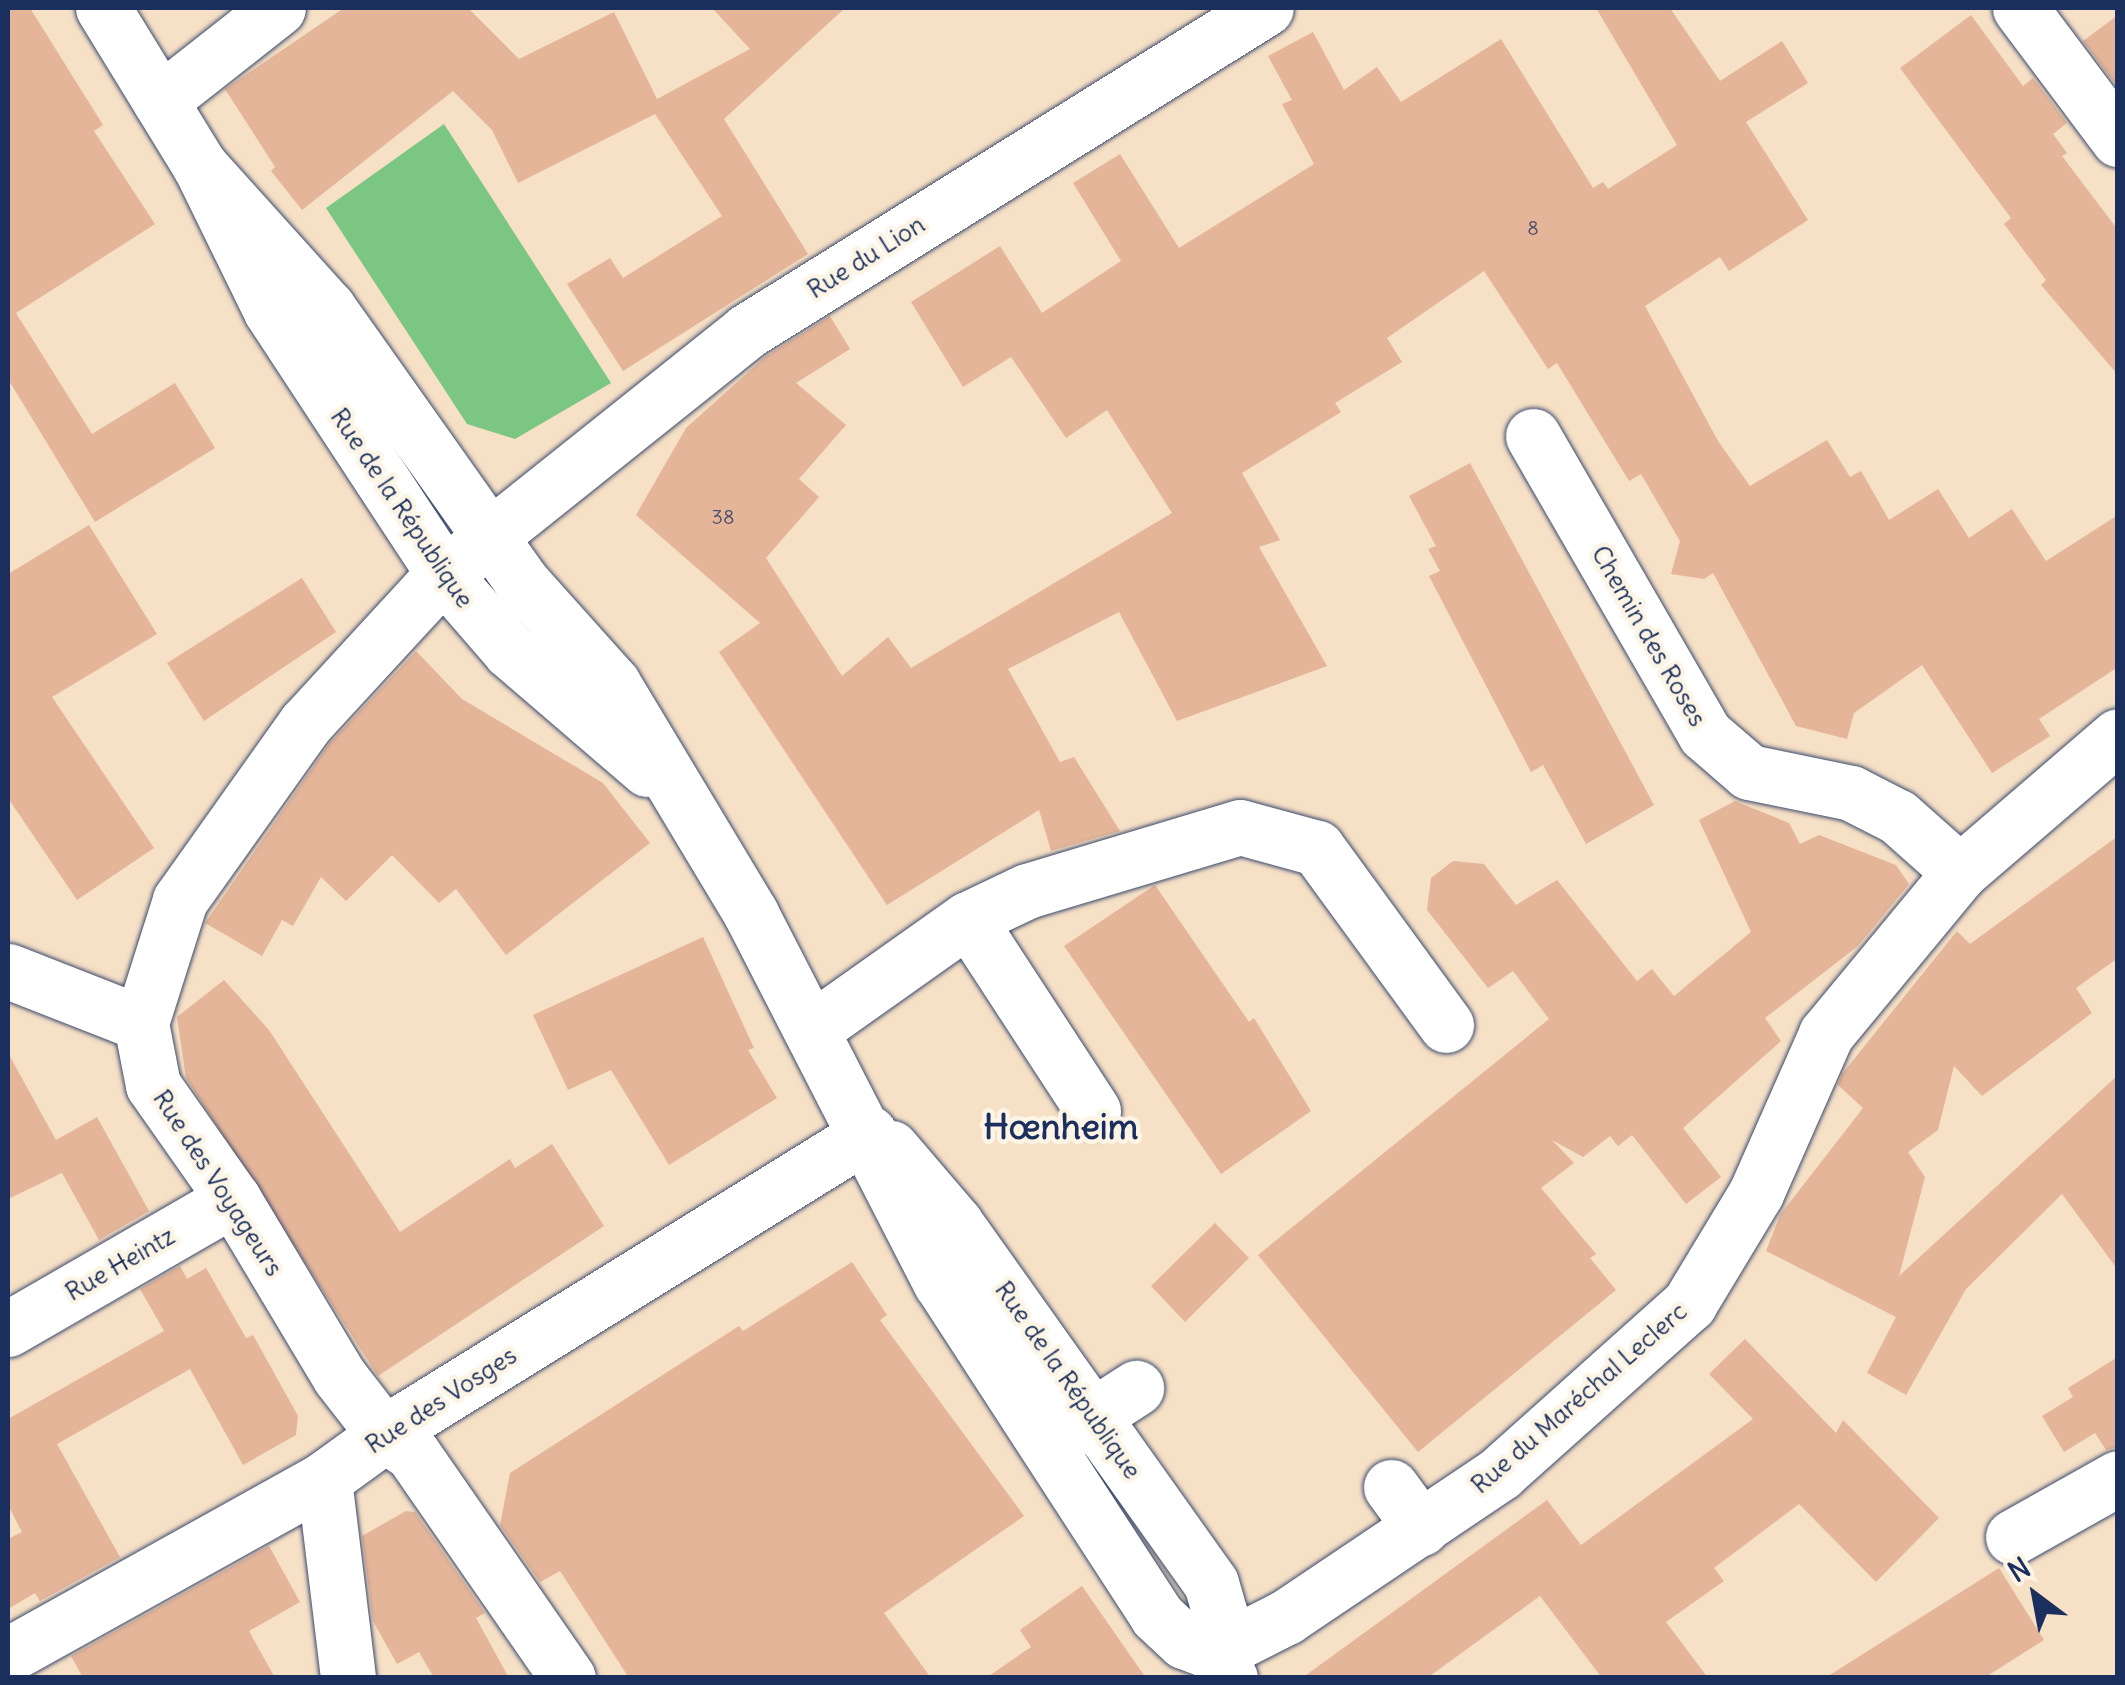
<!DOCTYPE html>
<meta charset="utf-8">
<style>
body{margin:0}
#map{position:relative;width:2125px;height:1685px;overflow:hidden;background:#f6e0c6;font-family:Delius,sans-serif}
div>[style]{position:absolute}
.green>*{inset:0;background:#7cc684}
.building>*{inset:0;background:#e4b599}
.roads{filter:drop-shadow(0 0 2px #3c4a6e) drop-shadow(0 0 2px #3c4a6e)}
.minor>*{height:55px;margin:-27.5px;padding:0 27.5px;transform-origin:27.5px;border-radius:27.5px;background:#fff}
.major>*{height:55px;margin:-27.5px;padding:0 27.5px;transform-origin:27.5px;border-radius:27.5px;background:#fff}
span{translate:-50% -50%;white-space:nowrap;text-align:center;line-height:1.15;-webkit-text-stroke:9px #fcf5e5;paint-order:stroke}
.number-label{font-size:20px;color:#4d506d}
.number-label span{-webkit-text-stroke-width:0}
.street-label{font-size:25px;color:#1b2f5e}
.district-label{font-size:35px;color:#1b2f5e;font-weight:700}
.frame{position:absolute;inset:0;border:10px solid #1b2f5e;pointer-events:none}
.north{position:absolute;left:1985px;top:1545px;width:100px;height:100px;-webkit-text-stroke:8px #fcf5e5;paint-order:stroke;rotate:328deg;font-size:28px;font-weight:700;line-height:40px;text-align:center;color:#1b2f5e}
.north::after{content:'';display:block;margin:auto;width:35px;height:45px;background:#1b2f5e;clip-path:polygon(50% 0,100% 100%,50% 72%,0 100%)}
</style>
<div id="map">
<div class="green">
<div style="clip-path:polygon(444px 124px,611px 383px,515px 439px,467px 424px,326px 208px)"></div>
</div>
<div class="building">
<div style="clip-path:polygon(8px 8px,30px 8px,103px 125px,94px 131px,155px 224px,16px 313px,92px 434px,175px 383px,215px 448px,95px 522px,8px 379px)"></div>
<div style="clip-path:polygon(344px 8px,468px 8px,519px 59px,614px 12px,657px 99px,750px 49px,712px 8px,845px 8px,724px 119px,808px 254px,623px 371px,567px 284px,610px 258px,623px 278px,722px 216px,655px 114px,518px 183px,492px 130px,453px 91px,302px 210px,271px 171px,275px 167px,225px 89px)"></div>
<div style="clip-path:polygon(1596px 8px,1670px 8px,1720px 81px,1782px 41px,1808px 83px,1746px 122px,1808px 220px,1729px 271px,1720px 257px,1645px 306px,1718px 441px,1750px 486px,1827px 440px,1850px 477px,1861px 471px,1889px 520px,1938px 489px,1969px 538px,2012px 509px,2046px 561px,2118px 515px,2118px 667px,2039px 719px,2050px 736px,1992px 773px,1922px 665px,1854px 713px,1847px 739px,1796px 726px,1713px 573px,1704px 579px,1671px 574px,1680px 541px,1641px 474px,1629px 481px,1557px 363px,1548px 369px,1484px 271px,1387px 338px,1402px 362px,1335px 403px,1341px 412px,1242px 473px,1280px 540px,1259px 547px,1327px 666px,1177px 721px,1119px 612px,1008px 669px,1060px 762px,1074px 757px,1120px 831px,1051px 851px,1039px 810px,887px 905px,719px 652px,760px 623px,636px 515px,686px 428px,765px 357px,830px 316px,850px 349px,796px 383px,846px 425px,799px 479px,819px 497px,766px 558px,842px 676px,888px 637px,911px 668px,1172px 513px,1107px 410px,1066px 438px,1011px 357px,963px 387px,911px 302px,1000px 246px,1042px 313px,1121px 261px,1073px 183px,1120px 154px,1179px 248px,1314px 164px,1282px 104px,1292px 100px,1268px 56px,1313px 32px,1344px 90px,1377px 67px,1401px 102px,1501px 39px,1593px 188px,1603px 182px,1608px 189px,1677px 145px)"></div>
<div style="clip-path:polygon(1971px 15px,2023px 86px,2033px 78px,2067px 123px,2053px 134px,2067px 153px,2062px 156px,2118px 230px,2118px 375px,2041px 285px,2046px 280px,2004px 224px,2011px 218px,1900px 68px)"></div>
<div style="clip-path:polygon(2118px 15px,2118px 85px,2117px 86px,2083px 41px)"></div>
<div style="clip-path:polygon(1470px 463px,1654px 805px,1586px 844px,1543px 765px,1531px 772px,1429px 576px,1440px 571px,1428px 549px,1436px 546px,1409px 496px)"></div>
<div style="clip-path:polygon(89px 525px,157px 634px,52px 697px,154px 848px,77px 900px,8px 798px,8px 574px)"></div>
<div style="clip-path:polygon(302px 578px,336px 632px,204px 721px,167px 663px)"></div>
<div style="clip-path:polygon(416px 651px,462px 699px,603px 783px,650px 843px,506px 955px,456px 889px,439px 903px,392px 855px,346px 901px,321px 877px,293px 926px,282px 920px,262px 956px,205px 923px,329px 744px)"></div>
<div style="clip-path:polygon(1735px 801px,1789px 823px,1800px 844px,1819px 835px,1896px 865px,1909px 884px,1858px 946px,1765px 1018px,1781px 1041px,1683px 1128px,1721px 1177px,1686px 1204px,1632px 1135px,1618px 1146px,1610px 1136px,1583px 1157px,1552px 1140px,1574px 1163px,1541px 1188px,1596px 1254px,1590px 1258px,1616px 1290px,1418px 1452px,1258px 1255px,1549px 1019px,1513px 971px,1488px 988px,1427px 910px,1431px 878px,1453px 861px,1484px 864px,1516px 905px,1557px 880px,1637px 981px,1652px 969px,1674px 996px,1751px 932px,1699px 820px)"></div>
<div style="clip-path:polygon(2118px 836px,2118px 958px,2076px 988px,2092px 1013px,1982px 1096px,1954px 1066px,1938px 1130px,1908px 1152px,1925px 1177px,1899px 1276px,2118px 1075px,2118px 1270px,2062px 1194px,1966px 1289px,1906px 1395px,1867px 1373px,1896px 1317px,1766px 1251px,1780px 1215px,1863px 1108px,1838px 1085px,1842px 1074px,1957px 931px,1970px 944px)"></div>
<div style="clip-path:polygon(1155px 885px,1249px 1022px,1254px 1018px,1311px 1111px,1221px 1174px,1064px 946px)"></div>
<div style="clip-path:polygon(703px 937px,754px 1048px,748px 1050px,777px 1098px,669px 1165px,611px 1070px,568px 1090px,533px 1015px)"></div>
<div style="clip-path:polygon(224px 980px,269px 1030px,400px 1232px,510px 1159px,515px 1168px,552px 1144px,604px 1226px,378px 1376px,186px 1078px,177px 1017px)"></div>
<div style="clip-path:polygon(8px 1053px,56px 1140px,97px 1117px,149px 1211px,99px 1240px,62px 1173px,8px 1199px)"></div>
<div style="clip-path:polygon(1215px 1223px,1249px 1258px,1185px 1322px,1151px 1286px)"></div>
<div style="clip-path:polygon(852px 1262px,887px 1315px,880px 1320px,1024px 1516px,884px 1613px,931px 1678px,629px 1678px,560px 1571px,540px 1582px,500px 1525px,510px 1473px,739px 1326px,743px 1331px)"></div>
<div style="clip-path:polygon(180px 1266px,187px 1279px,206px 1268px,246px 1338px,253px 1335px,298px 1416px,296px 1435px,243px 1465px,190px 1369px,57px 1444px,120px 1557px,40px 1601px,35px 1593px,8px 1609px,8px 1539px,22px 1532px,8px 1505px,8px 1419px,164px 1331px,140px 1289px)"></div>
<div style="clip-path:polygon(1745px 1339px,1836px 1433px,1843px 1420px,1939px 1518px,1876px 1582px,1799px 1504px,1714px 1568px,1724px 1581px,1666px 1622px,1708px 1678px,1602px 1678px,1540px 1596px,1427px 1678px,1302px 1678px,1547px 1500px,1581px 1545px,1753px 1419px,1709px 1374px)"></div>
<div style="clip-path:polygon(2118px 1357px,2118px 1447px,2106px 1450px,2095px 1433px,2064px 1452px,2042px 1416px,2073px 1397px,2068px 1388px)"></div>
<div style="clip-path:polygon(406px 1511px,415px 1512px,485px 1613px,476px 1618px,509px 1678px,434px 1678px,419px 1652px,397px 1664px,373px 1621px,362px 1536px)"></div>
<div style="clip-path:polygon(269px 1546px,300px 1602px,249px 1631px,275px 1678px,83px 1678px,71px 1656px)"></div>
<div style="clip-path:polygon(1999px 1568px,2044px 1640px,1984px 1678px,1825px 1678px)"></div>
<div style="clip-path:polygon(1082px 1586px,1146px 1678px,986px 1678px,1031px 1647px,1020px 1630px)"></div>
</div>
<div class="roads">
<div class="minor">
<div style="left:2020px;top:8px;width:164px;rotate:53.2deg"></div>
<div style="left:160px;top:101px;width:150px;rotate:-38.2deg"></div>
<div style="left:1533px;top:436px;width:344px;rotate:60deg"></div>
<div style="left:1705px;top:734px;width:58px;rotate:40.8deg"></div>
<div style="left:1749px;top:772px;width:104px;rotate:11.6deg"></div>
<div style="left:1851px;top:793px;width:53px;rotate:27.1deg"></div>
<div style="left:1898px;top:817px;width:83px;rotate:41.6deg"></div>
<div style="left:968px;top:919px;width:229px;rotate:56.9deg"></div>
<div style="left:8px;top:971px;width:143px;rotate:21.4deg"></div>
<div style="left:811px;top:1030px;width:192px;rotate:-35.3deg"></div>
<div style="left:968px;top:919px;width:65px;rotate:-25.4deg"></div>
<div style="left:1027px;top:891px;width:222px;rotate:-16.7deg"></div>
<div style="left:1240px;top:827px;width:80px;rotate:15.3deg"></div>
<div style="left:1317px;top:848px;width:219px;rotate:53.9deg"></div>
<div style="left:8px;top:1329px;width:260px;rotate:-30deg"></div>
<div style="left:1054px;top:1441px;width:98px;rotate:-32.9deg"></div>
<div style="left:324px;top:1479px;width:200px;rotate:83.1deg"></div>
<div style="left:1391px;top:1487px;width:51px;rotate:53.8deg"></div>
<div style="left:2013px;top:1537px;width:120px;rotate:-29.3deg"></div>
<div style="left:1215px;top:1653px;width:80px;rotate:-26.9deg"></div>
<div style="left:1286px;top:1617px;width:258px;rotate:-33.9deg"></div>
<div style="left:1500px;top:1473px;width:254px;rotate:-41.8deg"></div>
<div style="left:1689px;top:1304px;width:130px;rotate:-58.9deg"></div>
<div style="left:1756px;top:1193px;width:174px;rotate:-66.2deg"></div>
<div style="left:1826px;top:1034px;width:210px;rotate:-50.4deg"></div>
<div style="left:1960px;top:872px;width:208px;rotate:-40.7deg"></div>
<div style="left:8px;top:1655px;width:362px;rotate:-29.1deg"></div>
<div style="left:324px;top:1479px;width:99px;rotate:-35.9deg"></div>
<div style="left:404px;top:1421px;width:547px;rotate:-31.77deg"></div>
<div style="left:568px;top:1678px;width:274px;rotate:-124.7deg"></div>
<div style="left:412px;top:1453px;width:34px;rotate:-146deg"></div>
<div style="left:384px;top:1434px;width:73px;rotate:-127.8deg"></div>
<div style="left:339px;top:1376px;width:206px;rotate:-120.9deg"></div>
<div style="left:233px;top:1199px;width:139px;rotate:-125.1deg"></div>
<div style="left:153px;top:1085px;width:63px;rotate:-101deg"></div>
<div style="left:141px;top:1023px;width:129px;rotate:-72.4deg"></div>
<div style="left:180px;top:900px;width:216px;rotate:-54.6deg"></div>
<div style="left:305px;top:724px;width:183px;rotate:-47.4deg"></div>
<div style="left:429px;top:589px;width:78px;rotate:-40.8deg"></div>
<div style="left:488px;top:538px;width:332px;rotate:-38.6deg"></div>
<div style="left:747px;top:331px;width:611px;rotate:-31.9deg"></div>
</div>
<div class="major">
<div style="left:103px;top:8px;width:185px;rotate:58.5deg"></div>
<div style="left:200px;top:166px;width:161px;rotate:63.9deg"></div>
<div style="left:271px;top:311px;width:317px;rotate:56.7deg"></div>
<div style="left:445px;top:576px;width:99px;rotate:49.1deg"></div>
<div style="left:510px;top:651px;width:181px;rotate:40.7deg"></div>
<div style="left:200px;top:166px;width:191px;rotate:48deg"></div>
<div style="left:328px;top:308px;width:334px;rotate:54.7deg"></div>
<div style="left:521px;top:581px;width:138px;rotate:48.2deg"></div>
<div style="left:613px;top:684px;width:268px;rotate:59deg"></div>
<div style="left:751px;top:914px;width:415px;rotate:62.8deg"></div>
<div style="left:941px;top:1283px;width:397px;rotate:57deg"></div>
<div style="left:1157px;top:1616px;width:37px;rotate:43deg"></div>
<div style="left:1184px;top:1641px;width:33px;rotate:21deg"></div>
<div style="left:1215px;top:1653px;width:29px;rotate:59deg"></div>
<div style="left:891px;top:1148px;width:99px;rotate:49.5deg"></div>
<div style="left:955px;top:1223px;width:442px;rotate:54.6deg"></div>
<div style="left:1211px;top:1583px;width:32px;rotate:74deg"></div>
<div style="left:1220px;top:1614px;width:39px;rotate:97deg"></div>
</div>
</div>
<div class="number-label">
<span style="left:1533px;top:227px">8</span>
<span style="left:723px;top:516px">38</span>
</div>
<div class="street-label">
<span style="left:866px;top:257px;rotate:-32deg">Rue du Lion</span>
<span style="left:402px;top:508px;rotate:56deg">Rue de la République</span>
<span style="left:1649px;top:636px;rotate:60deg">Chemin des Roses</span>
<span style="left:218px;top:1183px;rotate:57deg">Rue des Voyageurs</span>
<span style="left:120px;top:1264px;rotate:-30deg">Rue Heintz</span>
<span style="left:1068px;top:1380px;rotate:55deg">Rue de la République</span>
<span style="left:1579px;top:1398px;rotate:-41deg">Rue du Maréchal Leclerc</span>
<span style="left:441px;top:1400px;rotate:-33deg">Rue des Vosges</span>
</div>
<div class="district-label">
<span style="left:1061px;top:1126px">Hœnheim</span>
</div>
<div class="frame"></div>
<div class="north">N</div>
</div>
